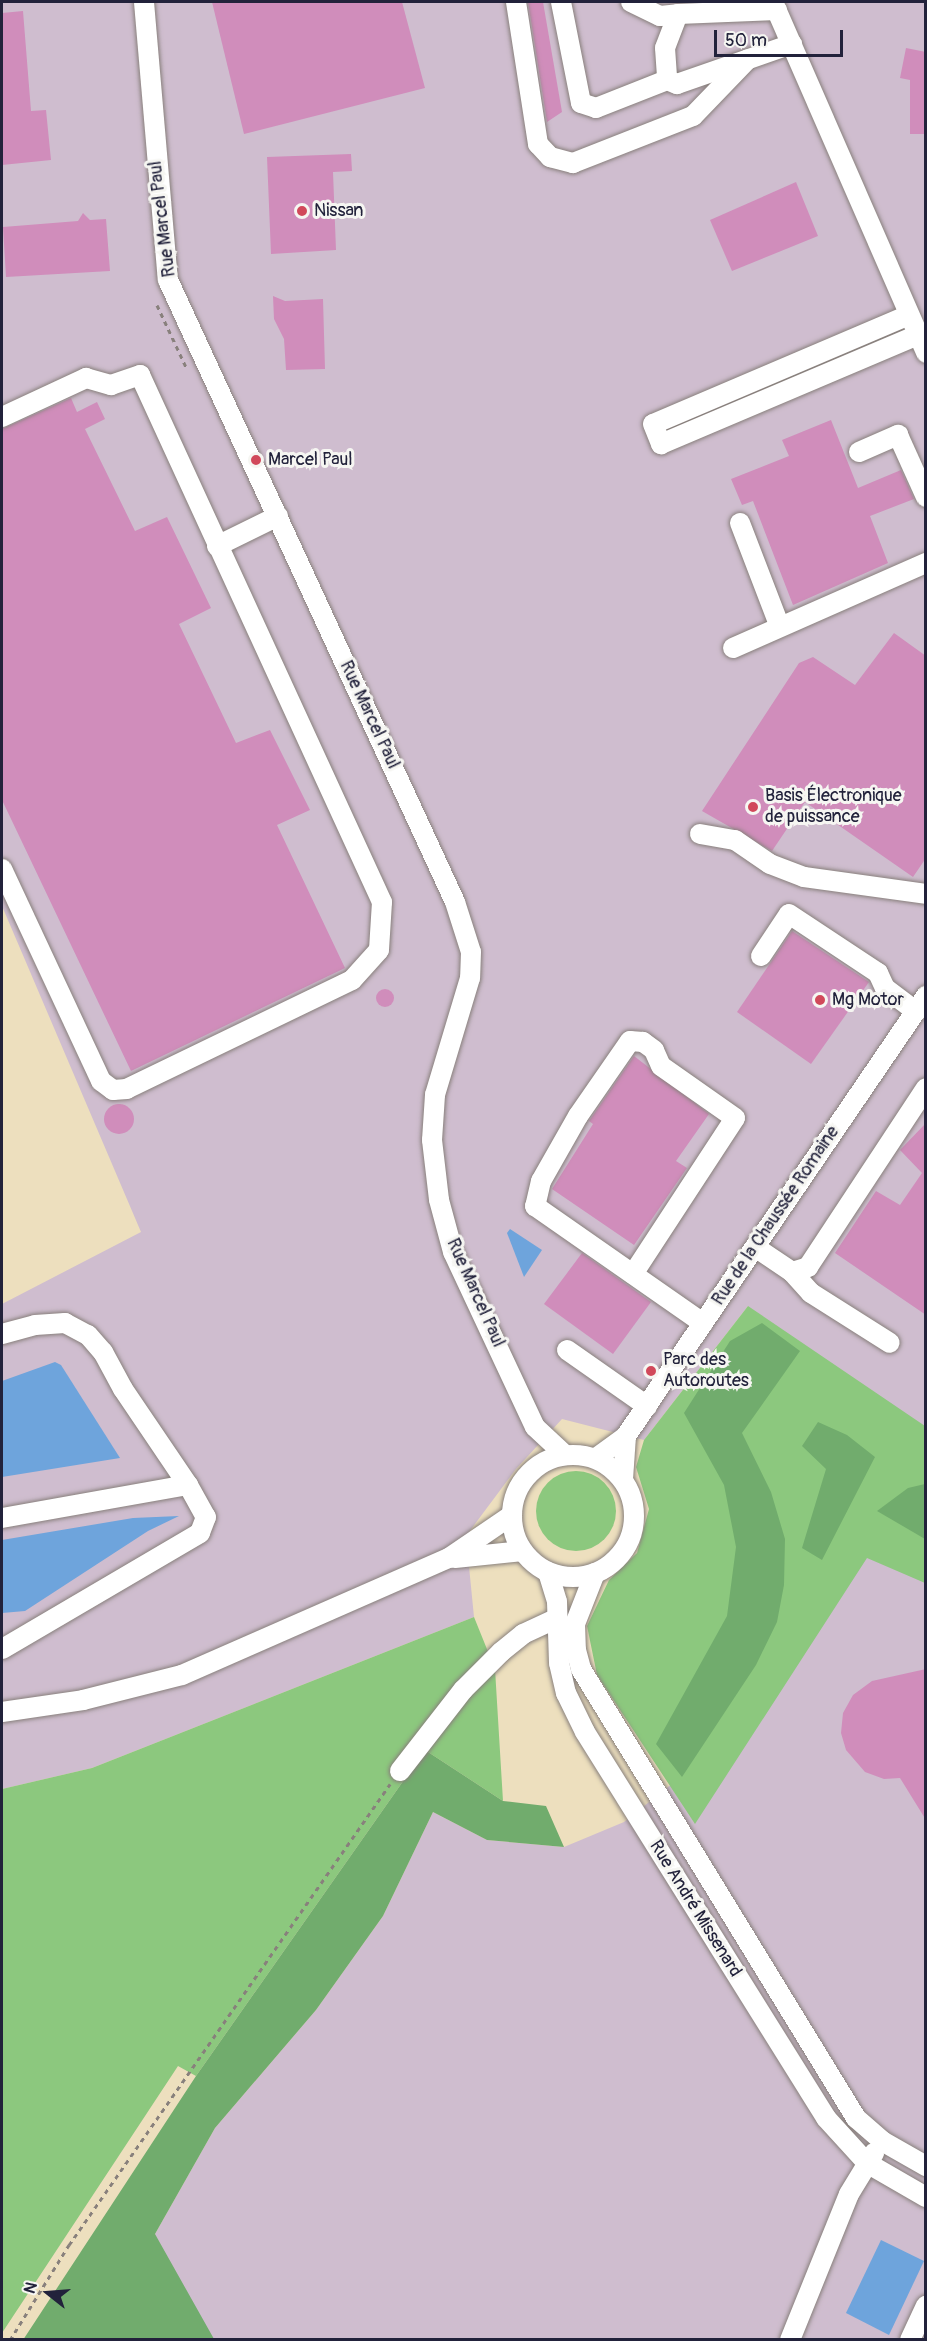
<!DOCTYPE html>
<meta charset="utf-8">
<style>
body{margin:0}
#map{position:relative;width:927px;height:2341px;overflow:hidden;background:#eddfbe;font-family:Pangolin,sans-serif}
div>[style]{position:absolute}
.industrial>*{inset:0;background:#cfbdcf}
.green>*{inset:0;background:#8cc87e}
.round{border-radius:50%}
.forest>*{inset:0;background:#71ac6d}
.water>*{inset:0;background:#6ea4dc}
.building>*{inset:0;background:#d08dbb}
.path>*{height:3px;margin-top:-1.5px;transform-origin:0;background:repeating-linear-gradient(90deg,#88807c 0 4.5px,transparent 0 9px)}
.roads{filter:drop-shadow(0 0 2px #88807c) drop-shadow(0 0 2px #88807c)}
.minor>*{height:20px;margin:-10px;padding:0 10px;transform-origin:10px;border-radius:10px;background:#fff}
.minor>.ring{margin:-10px;padding:0;box-sizing:content-box;background:none;border:20px solid #fff;border-radius:50%}
.dots>*{width:16px;height:16px;translate:-50% -50%;box-sizing:border-box;border:3px solid #f6f6f2;border-radius:50%}
span{translate:-50% -50%;white-space:nowrap;text-align:center;line-height:1.15;-webkit-text-stroke:6px #f6f6f2;paint-order:stroke}
.poi-label{font-size:18px;color:#22223b}
.left{translate:0 -50%;text-align:left}
.street-label{font-size:18px;color:#22223b}
.frame{position:absolute;inset:0;border:3px solid #22223b;pointer-events:none}
.north{position:absolute;left:18px;top:2263px;width:60px;height:60px;-webkit-text-stroke:4px #f6f6f2;paint-order:stroke;rotate:287deg;font-size:16px;font-weight:700;line-height:24px;text-align:center;color:#22223b}
.north::after{content:'';display:block;margin:auto;width:21px;height:27px;background:#22223b;clip-path:polygon(50% 0,100% 100%,50% 72%,0 100%)}
.scale{position:absolute;left:714px;top:30px;width:129px;height:27px;box-sizing:border-box;border:3px solid #22223b;border-top:0;padding-left:8px;font-size:18px;line-height:21px;white-space:nowrap;color:#22223b;-webkit-text-stroke:4px #f6f6f2;paint-order:stroke}
</style>
<div id="map">
<div class="industrial">
<div style="clip-path:polygon(2px 2px,925px 2px,925px 2339px,34px 2339px,155px 2234px,215px 2128px,316px 2010px,383px 1916px,433px 1812px,487px 1840px,564px 1847px,624px 1822px,678px 1779px,748px 1306px,644px 1440px,562px 1419px,516px 1469px,466px 1536px,474px 1617px,92px 1768px,2px 1789px,2px 1304px,141px 1232px,2px 906px)"></div>
</div>
<div class="green">
<div style="clip-path:polygon(748px 1306px,925px 1426px,925px 1583px,867px 1558px,695px 1824px,597px 1675px,587px 1626px,609px 1580px,637px 1553px,649px 1509px,636px 1467px,644px 1440px)"></div>
<div class="round" style="left:536px;top:1471px;width:80px;height:80px"></div>
<div style="clip-path:polygon(474px 1617px,495px 1669px,503px 1801px,425px 1750px,196px 2076px,178px 2066px,2px 2333px,2px 1789px,92px 1768px)"></div>
</div>
<div class="forest">
<div style="clip-path:polygon(762px 1323px,800px 1351px,742px 1433px,771px 1492px,785px 1539px,784px 1585px,777px 1622px,756px 1665px,682px 1777px,656px 1744px,727px 1616px,736px 1547px,724px 1485px,684px 1413px,730px 1341px)"></div>
<div style="clip-path:polygon(818px 1422px,847px 1435px,875px 1457px,822px 1560px,802px 1548px,826px 1469px,802px 1446px)"></div>
<div style="clip-path:polygon(925px 1484px,925px 1539px,877px 1511px,908px 1488px)"></div>
<div style="clip-path:polygon(425px 1750px,503px 1801px,546px 1806px,564px 1847px,487px 1840px,433px 1812px,383px 1916px,316px 2010px,215px 2128px,155px 2234px,214px 2339px,23px 2340px,196px 2076px)"></div>
</div>
<div class="water">
<div style="clip-path:polygon(510px 1229px,542px 1250px,524px 1277px,507px 1233px)"></div>
<div style="clip-path:polygon(55px 1362px,61px 1365px,120px 1458px,2px 1477px,2px 1381px)"></div>
<div style="clip-path:polygon(179px 1516px,148px 1531px,25px 1611px,2px 1613px,2px 1540px,133px 1518px)"></div>
<div style="clip-path:polygon(881px 2240px,924px 2261px,889px 2335px,846px 2313px)"></div>
</div>
<div class="building">
<div style="clip-path:polygon(212px 2px,402px 2px,425px 88px,244px 134px)"></div>
<div style="clip-path:polygon(528px 2px,543px 2px,562px 112px,547px 122px)"></div>
<div style="clip-path:polygon(23px 11px,31px 111px,46px 110px,51px 160px,2px 165px,2px 13px)"></div>
<div style="clip-path:polygon(906px 48px,926px 52px,926px 134px,910px 134px,910px 80px,900px 78px)"></div>
<div style="clip-path:polygon(351px 154px,352px 171px,333px 172px,336px 250px,271px 254px,267px 157px)"></div>
<div style="clip-path:polygon(796px 182px,818px 236px,732px 271px,710px 220px)"></div>
<div style="clip-path:polygon(83px 213px,90px 220px,106px 219px,110px 271px,6px 277px,3px 227px,78px 221px)"></div>
<div style="clip-path:polygon(273px 296px,285px 301px,323px 299px,325px 369px,286px 370px,284px 339px,274px 319px)"></div>
<div style="clip-path:polygon(71px 398px,77px 412px,97px 402px,105px 419px,85px 429px,135px 531px,167px 517px,211px 608px,179px 624px,236px 743px,270px 730px,310px 810px,277px 825px,345px 968px,131px 1071px,2px 800px,2px 429px)"></div>
<div style="clip-path:polygon(831px 420px,858px 488px,901px 470px,914px 499px,870px 516px,888px 563px,793px 605px,753px 501px,742px 505px,731px 479px,789px 456px,782px 440px)"></div>
<div style="clip-path:polygon(894px 633px,926px 656px,926px 858px,913px 877px,805px 802px,772px 851px,702px 811px,799px 663px,813px 657px,855px 685px)"></div>
<div style="clip-path:polygon(792px 931px,869px 982px,811px 1064px,737px 1012px)"></div>
<div class="round" style="left:376px;top:989px;width:18px;height:18px"></div>
<div style="clip-path:polygon(634px 1056px,709px 1114px,676px 1161px,687px 1168px,634px 1245px,552px 1189px,593px 1124px,589px 1121px)"></div>
<div class="round" style="left:104px;top:1104px;width:30px;height:30px"></div>
<div style="clip-path:polygon(926px 1123px,926px 1315px,835px 1253px,876px 1191px,900px 1205px,922px 1173px,900px 1150px)"></div>
<div style="clip-path:polygon(582px 1253px,651px 1302px,613px 1354px,544px 1304px)"></div>
<div style="clip-path:polygon(926px 1669px,926px 1820px,900px 1778px,884px 1779px,865px 1772px,846px 1750px,841px 1733px,843px 1713px,853px 1695px,872px 1681px)"></div>
</div>
<div class="path">
<div style="left:157px;top:305px;width:68px;rotate:64.9deg"></div>
<div style="left:10px;top:2340px;width:112px;rotate:-58.2deg"></div>
<div style="left:69px;top:2245px;width:562px;rotate:-55.15deg"></div>
</div>
<div class="roads">
<div class="minor">
<div style="left:144px;top:2px;width:279px;rotate:85.1deg"></div>
<div style="left:168px;top:280px;width:685px;rotate:65.23deg"></div>
<div style="left:455px;top:902px;width:52px;rotate:72.3deg"></div>
<div style="left:471px;top:952px;width:26px;rotate:92deg"></div>
<div style="left:470px;top:978px;width:122px;rotate:106.7deg"></div>
<div style="left:435px;top:1095px;width:45px;rotate:93.8deg"></div>
<div style="left:432px;top:1140px;width:60px;rotate:83.3deg"></div>
<div style="left:439px;top:1200px;width:54px;rotate:74.9deg"></div>
<div style="left:453px;top:1252px;width:193px;rotate:64.9deg"></div>
<div style="left:535px;top:1427px;width:40px;rotate:43deg"></div>
<div style="left:516px;top:2px;width:144px;rotate:81.2deg"></div>
<div style="left:538px;top:144px;width:18px;rotate:47deg"></div>
<div style="left:550px;top:157px;width:24px;rotate:15deg"></div>
<div style="left:573px;top:163px;width:129px;rotate:-21.4deg"></div>
<div style="left:693px;top:116px;width:79px;rotate:-46deg"></div>
<div style="left:561px;top:2px;width:103px;rotate:78.8deg"></div>
<div style="left:581px;top:103px;width:16px;rotate:18deg"></div>
<div style="left:596px;top:108px;width:76px;rotate:-21.5deg"></div>
<div style="left:631px;top:2px;width:32px;rotate:26deg"></div>
<div style="left:660px;top:16px;width:18px;rotate:-6deg"></div>
<div style="left:773px;top:2px;width:383px;rotate:66.4deg"></div>
<div style="left:777px;top:10px;width:99px;rotate:177.7deg"></div>
<div style="left:678px;top:14px;width:36px;rotate:111deg"></div>
<div style="left:665px;top:48px;width:32px;rotate:86deg"></div>
<div style="left:667px;top:80px;width:11px;rotate:22deg"></div>
<div style="left:677px;top:84px;width:122px;rotate:-19.2deg"></div>
<div style="left:909px;top:315px;width:278px;rotate:156.9deg"></div>
<div style="left:653px;top:424px;width:22px;rotate:68deg"></div>
<div style="left:661px;top:444px;width:279px;rotate:-23deg"></div>
<div style="left:2px;top:417px;width:93px;rotate:-24.9deg"></div>
<div style="left:86px;top:378px;width:26px;rotate:16deg"></div>
<div style="left:111px;top:385px;width:31px;rotate:-19deg"></div>
<div style="left:140px;top:375px;width:580px;rotate:65.34deg"></div>
<div style="left:382px;top:902px;width:48px;rotate:93.6deg"></div>
<div style="left:379px;top:950px;width:40px;rotate:132deg"></div>
<div style="left:352px;top:980px;width:250px;rotate:154.2deg"></div>
<div style="left:127px;top:1089px;width:14px;rotate:176deg"></div>
<div style="left:113px;top:1090px;width:15px;rotate:-143deg"></div>
<div style="left:101px;top:1081px;width:234px;rotate:-115deg"></div>
<div style="left:859px;top:452px;width:43px;rotate:-23.6deg"></div>
<div style="left:898px;top:435px;width:68px;rotate:65.7deg"></div>
<div style="left:740px;top:523px;width:111px;rotate:69deg"></div>
<div style="left:217px;top:546px;width:68px;rotate:-26.2deg"></div>
<div style="left:733px;top:648px;width:211px;rotate:-23.8deg"></div>
<div style="left:700px;top:834px;width:36px;rotate:10deg"></div>
<div style="left:735px;top:840px;width:42px;rotate:34.4deg"></div>
<div style="left:770px;top:864px;width:36px;rotate:21deg"></div>
<div style="left:804px;top:877px;width:123px;rotate:7.9deg"></div>
<div style="left:761px;top:956px;width:50px;rotate:-56.3deg"></div>
<div style="left:789px;top:914px;width:107px;rotate:33.5deg"></div>
<div style="left:878px;top:973px;width:17px;rotate:65deg"></div>
<div style="left:885px;top:988px;width:39px;rotate:37deg"></div>
<div style="left:755px;top:1247px;width:45px;rotate:34deg"></div>
<div style="left:792px;top:1272px;width:28px;rotate:48deg"></div>
<div style="left:811px;top:1293px;width:93px;rotate:32.3deg"></div>
<div style="left:792px;top:1272px;width:17px;rotate:-17deg"></div>
<div style="left:808px;top:1267px;width:214px;rotate:-56.6deg"></div>
<div style="left:633px;top:1274px;width:186px;rotate:-56.8deg"></div>
<div style="left:735px;top:1118px;width:90px;rotate:-144.9deg"></div>
<div style="left:661px;top:1066px;width:17px;rotate:-114deg"></div>
<div style="left:654px;top:1050px;width:14px;rotate:-144deg"></div>
<div style="left:643px;top:1042px;width:13px;rotate:-176deg"></div>
<div style="left:630px;top:1041px;width:91px;rotate:124.7deg"></div>
<div style="left:578px;top:1116px;width:75px;rotate:119.6deg"></div>
<div style="left:541px;top:1181px;width:26px;rotate:103deg"></div>
<div style="left:535px;top:1206px;width:205px;rotate:34.9deg"></div>
<div style="left:2px;top:1334px;width:34px;rotate:-15deg"></div>
<div style="left:35px;top:1325px;width:30px;rotate:-4deg"></div>
<div style="left:65px;top:1323px;width:26px;rotate:28deg"></div>
<div style="left:88px;top:1335px;width:23px;rotate:49deg"></div>
<div style="left:103px;top:1352px;width:42px;rotate:61.6deg"></div>
<div style="left:123px;top:1389px;width:116px;rotate:55.9deg"></div>
<div style="left:567px;top:1350px;width:98px;rotate:35deg"></div>
<div class="ring" style="left:512px;top:1455px;width:102px;height:102px"></div>
<div style="left:596px;top:1458px;width:37px;rotate:-36deg"></div>
<div style="left:626px;top:1436px;width:533px;rotate:-55.71deg"></div>
<div style="left:623px;top:1479px;width:43px;rotate:-86deg"></div>
<div style="left:2px;top:1518px;width:189px;rotate:-10.1deg"></div>
<div style="left:188px;top:1485px;width:37px;rotate:61deg"></div>
<div style="left:206px;top:1517px;width:17px;rotate:111deg"></div>
<div style="left:200px;top:1533px;width:229px;rotate:149.6deg"></div>
<div style="left:455px;top:1558px;width:68px;rotate:-5.9deg"></div>
<div style="left:548px;top:1572px;width:31px;rotate:73deg"></div>
<div style="left:557px;top:1602px;width:61px;rotate:88.1deg"></div>
<div style="left:559px;top:1663px;width:31px;rotate:77deg"></div>
<div style="left:566px;top:1693px;width:43px;rotate:64deg"></div>
<div style="left:585px;top:1732px;width:455px;rotate:58deg"></div>
<div style="left:826px;top:2118px;width:61px;rotate:47.7deg"></div>
<div style="left:867px;top:2163px;width:68px;rotate:30deg"></div>
<div style="left:595px;top:1573px;width:55px;rotate:111.4deg"></div>
<div style="left:575px;top:1624px;width:26px;rotate:88deg"></div>
<div style="left:576px;top:1650px;width:20px;rotate:75deg"></div>
<div style="left:581px;top:1669px;width:527px;rotate:58.51deg"></div>
<div style="left:856px;top:2118px;width:35px;rotate:41deg"></div>
<div style="left:882px;top:2141px;width:51px;rotate:29.6deg"></div>
<div style="left:2px;top:1712px;width:82px;rotate:-8.4deg"></div>
<div style="left:83px;top:1700px;width:102px;rotate:-14.2deg"></div>
<div style="left:182px;top:1675px;width:292px;rotate:-23.7deg"></div>
<div style="left:449px;top:1558px;width:76px;rotate:-34.3deg"></div>
<div style="left:400px;top:1771px;width:103px;rotate:-52.1deg"></div>
<div style="left:463px;top:1690px;width:54px;rotate:-45deg"></div>
<div style="left:501px;top:1652px;width:28px;rotate:-39deg"></div>
<div style="left:523px;top:1634px;width:38px;rotate:-25deg"></div>
<div style="left:790px;top:2340px;width:157px;rotate:-68deg"></div>
<div style="left:849px;top:2194px;width:48px;rotate:-58.6deg"></div>
<div style="left:910px;top:2340px;width:38px;rotate:-65deg"></div>
</div>
</div>
<div class="dots">
<div style="left:302px;top:211px;background:#d1495b"></div>
<div style="left:256px;top:460px;background:#d1495b"></div>
<div style="left:753px;top:807px;background:#d1495b"></div>
<div style="left:820px;top:1000px;background:#d1495b"></div>
<div style="left:651px;top:1371px;background:#d1495b"></div>
</div>
<div class="poi-label">
<span class="left" style="left:314px;top:211px">Nissan</span>
<span class="left" style="left:268px;top:460px">Marcel Paul</span>
<span class="left" style="left:765px;top:807px">Basis Électronique<br>de puissance</span>
<span class="left" style="left:832px;top:1000px">Mg Motor</span>
<span class="left" style="left:663px;top:1371px">Parc des<br>Autoroutes</span>
</div>
<div class="street-label">
<span style="left:163px;top:219px;rotate:-97deg">Rue Marcel Paul</span>
<span style="left:369px;top:715px;rotate:65deg">Rue Marcel Paul</span>
<span style="left:776px;top:1216px;rotate:-56deg">Rue de la Chaussée Romaine</span>
<span style="left:475px;top:1293px;rotate:66deg">Rue Marcel Paul</span>
<span style="left:695px;top:1909px;rotate:58deg">Rue André Missenard</span>
</div>
<div class="frame"></div>
<div class="north">N</div>
<div class="scale">50 m</div>
</div>
